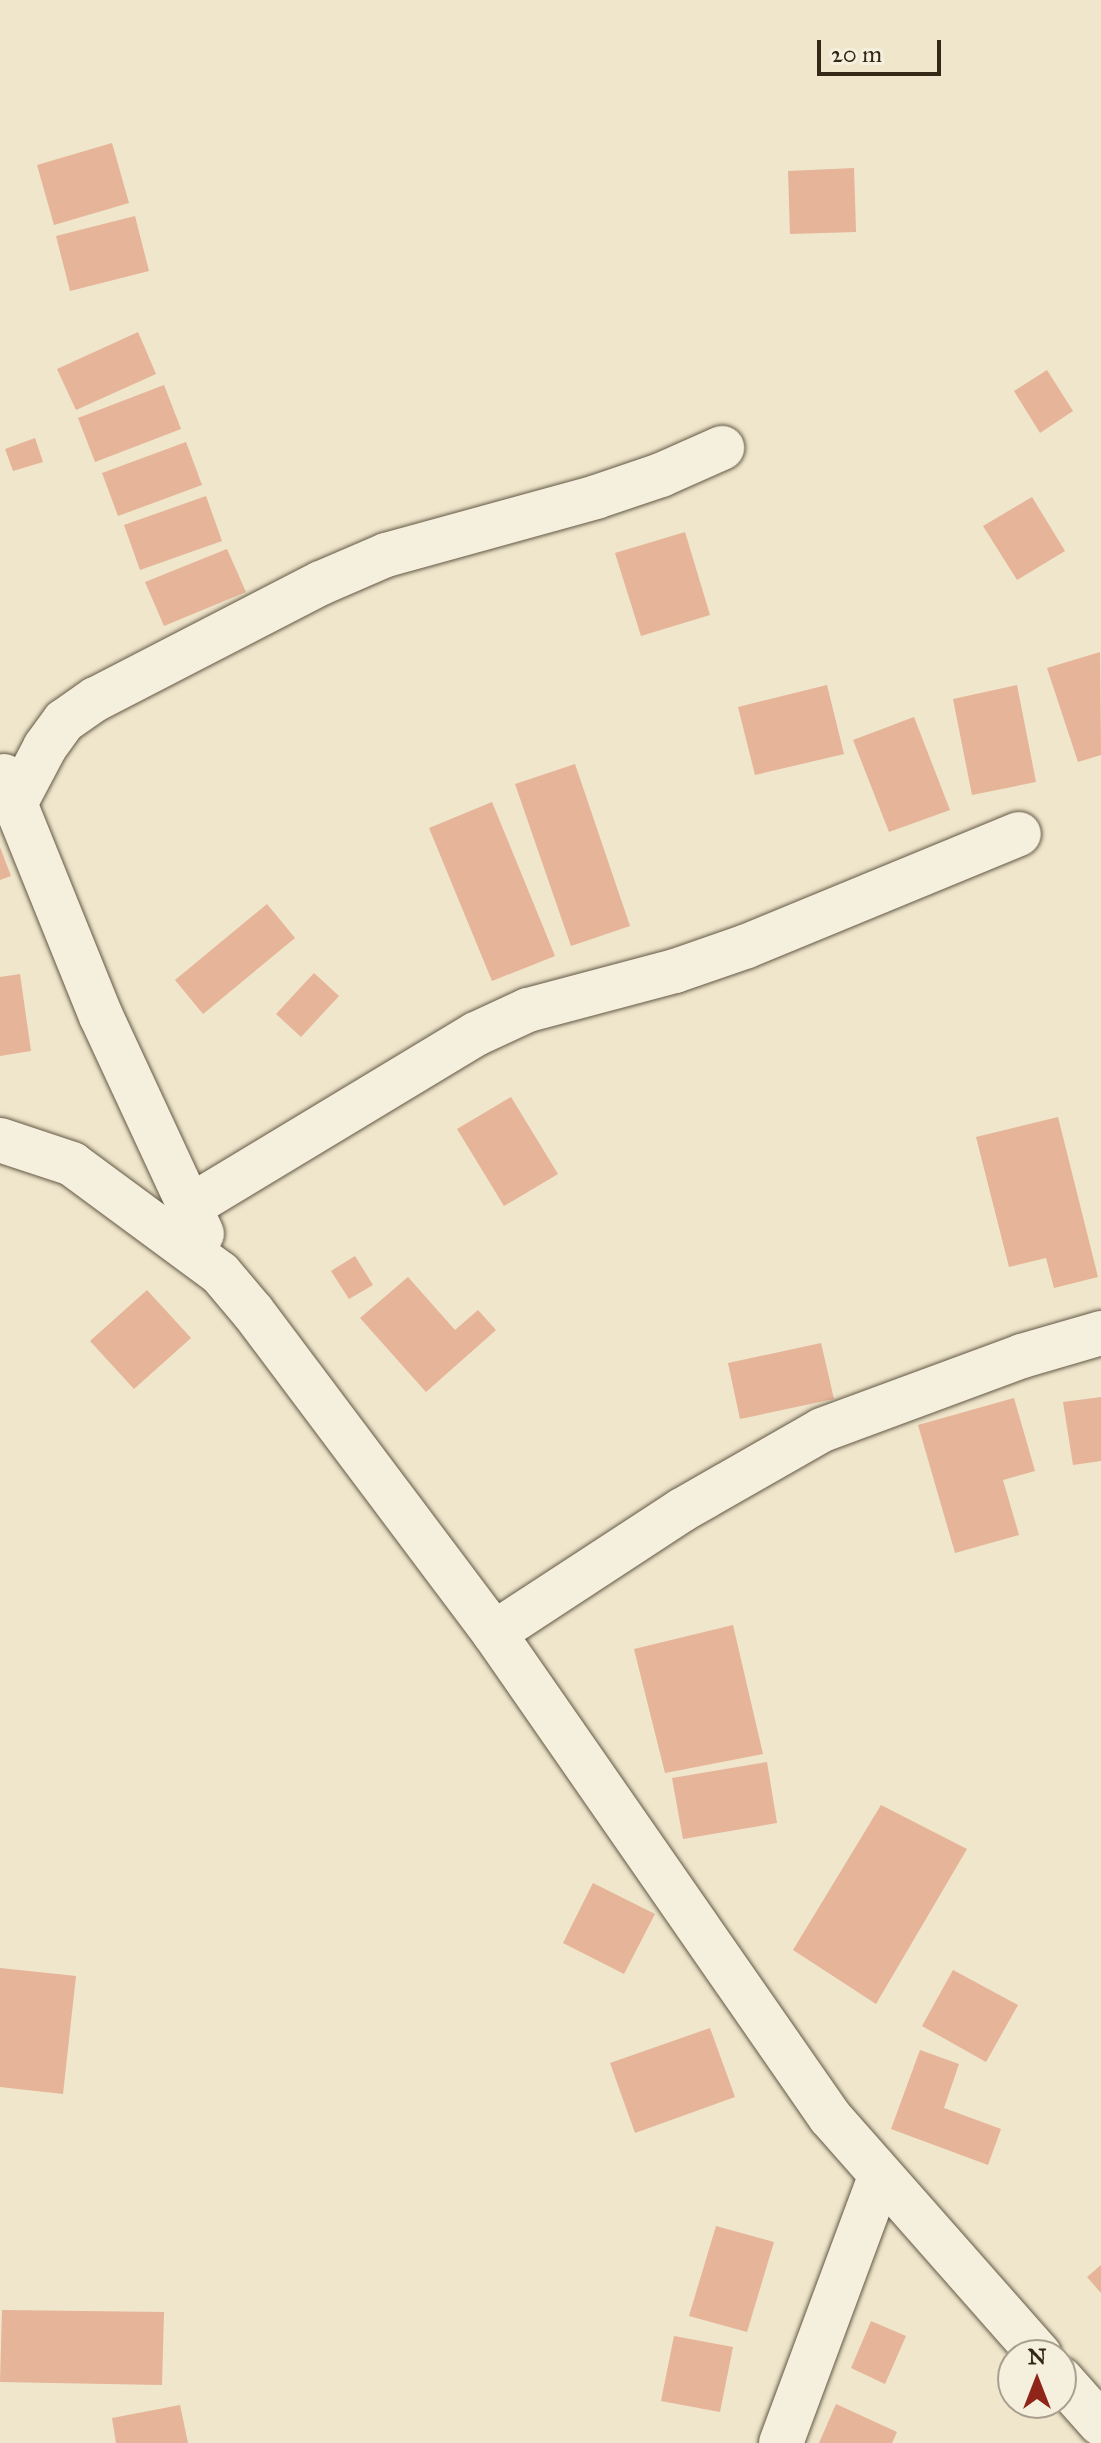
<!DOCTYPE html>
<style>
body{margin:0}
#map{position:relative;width:1101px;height:2443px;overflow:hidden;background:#efe6cc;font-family:"IM FELL Great Primer",serif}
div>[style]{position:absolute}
.building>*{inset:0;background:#e6b498}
.roads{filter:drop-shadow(0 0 2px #645844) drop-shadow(0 0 2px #645844)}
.street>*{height:44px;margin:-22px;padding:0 22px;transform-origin:22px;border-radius:22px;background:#f5efde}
span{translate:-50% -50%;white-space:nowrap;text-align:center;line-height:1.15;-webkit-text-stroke:8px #f5efde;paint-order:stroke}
.north{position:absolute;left:997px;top:2339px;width:80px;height:80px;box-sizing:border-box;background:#f5efde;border:2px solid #a99f8e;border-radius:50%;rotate:0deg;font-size:22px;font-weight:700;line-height:32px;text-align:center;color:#362817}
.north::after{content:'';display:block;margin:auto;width:28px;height:36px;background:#8f2418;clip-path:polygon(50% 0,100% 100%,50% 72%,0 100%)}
.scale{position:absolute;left:817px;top:40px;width:124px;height:36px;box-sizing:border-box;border:4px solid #362817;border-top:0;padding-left:10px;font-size:24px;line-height:28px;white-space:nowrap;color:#362817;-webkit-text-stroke:6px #f5efde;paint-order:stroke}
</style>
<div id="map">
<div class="building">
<div style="clip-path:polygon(112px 143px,129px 203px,54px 225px,37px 165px)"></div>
<div style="clip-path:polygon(854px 168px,856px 232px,790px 234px,788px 171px)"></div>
<div style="clip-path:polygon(135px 216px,149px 271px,70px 291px,56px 236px)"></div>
<div style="clip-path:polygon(138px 332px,156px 374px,76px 410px,57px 369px)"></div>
<div style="clip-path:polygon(1047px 370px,1073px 411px,1040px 433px,1014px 391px)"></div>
<div style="clip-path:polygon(164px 385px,181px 429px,95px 462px,78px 418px)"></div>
<div style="clip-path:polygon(35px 438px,43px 462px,13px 471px,5px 449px)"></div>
<div style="clip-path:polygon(186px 442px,202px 485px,118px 516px,102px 473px)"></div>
<div style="clip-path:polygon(206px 496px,222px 541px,140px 570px,124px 525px)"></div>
<div style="clip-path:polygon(1032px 497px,1065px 551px,1017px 580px,983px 526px)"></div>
<div style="clip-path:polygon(685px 532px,710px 615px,641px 636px,615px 553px)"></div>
<div style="clip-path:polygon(227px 549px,246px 592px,164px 626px,145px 582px)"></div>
<div style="clip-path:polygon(1100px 652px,1101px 755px,1078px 762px,1047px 668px)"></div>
<div style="clip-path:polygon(827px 685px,844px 754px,755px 775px,738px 707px)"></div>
<div style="clip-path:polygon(1017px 685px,1036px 782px,972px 795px,953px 699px)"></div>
<div style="clip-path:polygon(914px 717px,950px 810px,889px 832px,853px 740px)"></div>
<div style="clip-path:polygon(575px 764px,630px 926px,571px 946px,515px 784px)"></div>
<div style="clip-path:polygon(492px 802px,555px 956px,492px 981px,429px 828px)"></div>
<div style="clip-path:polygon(0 847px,11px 876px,0 880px)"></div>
<div style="clip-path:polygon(267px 904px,295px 938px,203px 1014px,175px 980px)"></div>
<div style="clip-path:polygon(314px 973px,339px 996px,301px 1037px,276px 1014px)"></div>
<div style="clip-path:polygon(20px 974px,31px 1051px,0 1056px,0 977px)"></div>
<div style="clip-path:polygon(511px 1097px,558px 1174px,504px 1206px,457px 1129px)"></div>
<div style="clip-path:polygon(1058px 1117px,1098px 1277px,1054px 1288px,1046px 1258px,1009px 1267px,976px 1137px)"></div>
<div style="clip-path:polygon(355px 1256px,373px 1285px,349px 1299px,331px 1271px)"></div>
<div style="clip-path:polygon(408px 1277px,455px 1330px,478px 1310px,496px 1330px,426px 1392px,360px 1318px)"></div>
<div style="clip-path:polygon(147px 1290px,191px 1338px,134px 1389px,90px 1341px)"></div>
<div style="clip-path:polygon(821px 1343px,834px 1399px,740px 1419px,728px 1363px)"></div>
<div style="clip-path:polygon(1101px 1397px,1101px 1461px,1073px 1465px,1063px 1402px)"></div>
<div style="clip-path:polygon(1014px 1398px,1035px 1471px,1003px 1480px,1019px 1535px,955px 1553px,918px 1425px)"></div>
<div style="clip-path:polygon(733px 1625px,763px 1754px,665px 1773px,634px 1649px)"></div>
<div style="clip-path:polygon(767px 1762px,777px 1823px,683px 1839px,672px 1778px)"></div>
<div style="clip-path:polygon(881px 1805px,967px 1849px,876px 2004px,793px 1950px)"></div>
<div style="clip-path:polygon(593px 1883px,655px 1914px,624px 1974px,563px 1943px)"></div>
<div style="clip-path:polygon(0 1968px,76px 1976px,63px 2094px,0 2087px)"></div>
<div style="clip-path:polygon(953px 1970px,1018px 2005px,986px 2062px,922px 2026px)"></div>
<div style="clip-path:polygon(710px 2028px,735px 2097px,635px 2133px,610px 2063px)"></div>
<div style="clip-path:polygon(920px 2050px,959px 2064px,944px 2108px,1001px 2129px,988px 2165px,891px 2129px)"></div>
<div style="clip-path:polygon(716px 2226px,774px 2242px,747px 2332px,689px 2316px)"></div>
<div style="clip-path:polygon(1101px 2265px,1101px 2293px,1087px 2277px)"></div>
<div style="clip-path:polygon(2px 2310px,164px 2312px,162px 2385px,0 2382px)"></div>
<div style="clip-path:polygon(871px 2321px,906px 2336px,885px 2384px,851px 2368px)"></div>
<div style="clip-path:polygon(674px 2336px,733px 2347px,720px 2412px,661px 2401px)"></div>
<div style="clip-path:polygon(836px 2404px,897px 2432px,892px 2443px,819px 2443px)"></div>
<div style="clip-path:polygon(180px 2405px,188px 2443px,116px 2443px,112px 2418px)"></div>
</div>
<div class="roads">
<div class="street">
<div style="left:4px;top:776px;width:259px;rotate:68deg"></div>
<div style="left:101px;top:1016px;width:240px;rotate:65.1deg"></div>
<div style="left:15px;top:804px;width:64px;rotate:-62.2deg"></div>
<div style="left:45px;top:747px;width:32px;rotate:-54deg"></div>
<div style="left:64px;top:721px;width:39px;rotate:-35deg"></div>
<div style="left:96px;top:699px;width:253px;rotate:-27.3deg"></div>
<div style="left:321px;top:583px;width:71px;rotate:-23.3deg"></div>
<div style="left:386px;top:555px;width:218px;rotate:-15.4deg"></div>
<div style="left:596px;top:497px;width:69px;rotate:-18.7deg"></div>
<div style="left:661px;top:475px;width:67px;rotate:-23.9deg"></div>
<div style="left:0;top:1140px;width:76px;rotate:18.4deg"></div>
<div style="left:72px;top:1164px;width:184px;rotate:36.4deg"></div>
<div style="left:220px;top:1273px;width:51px;rotate:49.8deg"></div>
<div style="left:253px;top:1312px;width:401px;rotate:53.1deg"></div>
<div style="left:494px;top:1633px;width:589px;rotate:55.23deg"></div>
<div style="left:830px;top:2117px;width:317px;rotate:48.6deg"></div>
<div style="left:189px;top:1207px;width:335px;rotate:-31.1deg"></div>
<div style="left:476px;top:1034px;width:57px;rotate:-24.8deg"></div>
<div style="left:528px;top:1010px;width:152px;rotate:-14.9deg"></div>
<div style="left:675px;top:971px;width:76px;rotate:-19.1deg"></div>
<div style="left:747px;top:946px;width:294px;rotate:-22.4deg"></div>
<div style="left:494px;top:1633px;width:225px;rotate:-33.2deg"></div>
<div style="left:682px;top:1510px;width:161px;rotate:-29.7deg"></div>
<div style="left:822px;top:1430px;width:213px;rotate:-20.3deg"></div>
<div style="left:1022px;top:1356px;width:82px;rotate:-16.2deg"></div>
<div style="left:1061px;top:2379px;width:60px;rotate:48.4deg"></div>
<div style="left:781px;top:2443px;width:284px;rotate:-69.6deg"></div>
</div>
</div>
<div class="north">N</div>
<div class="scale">20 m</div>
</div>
